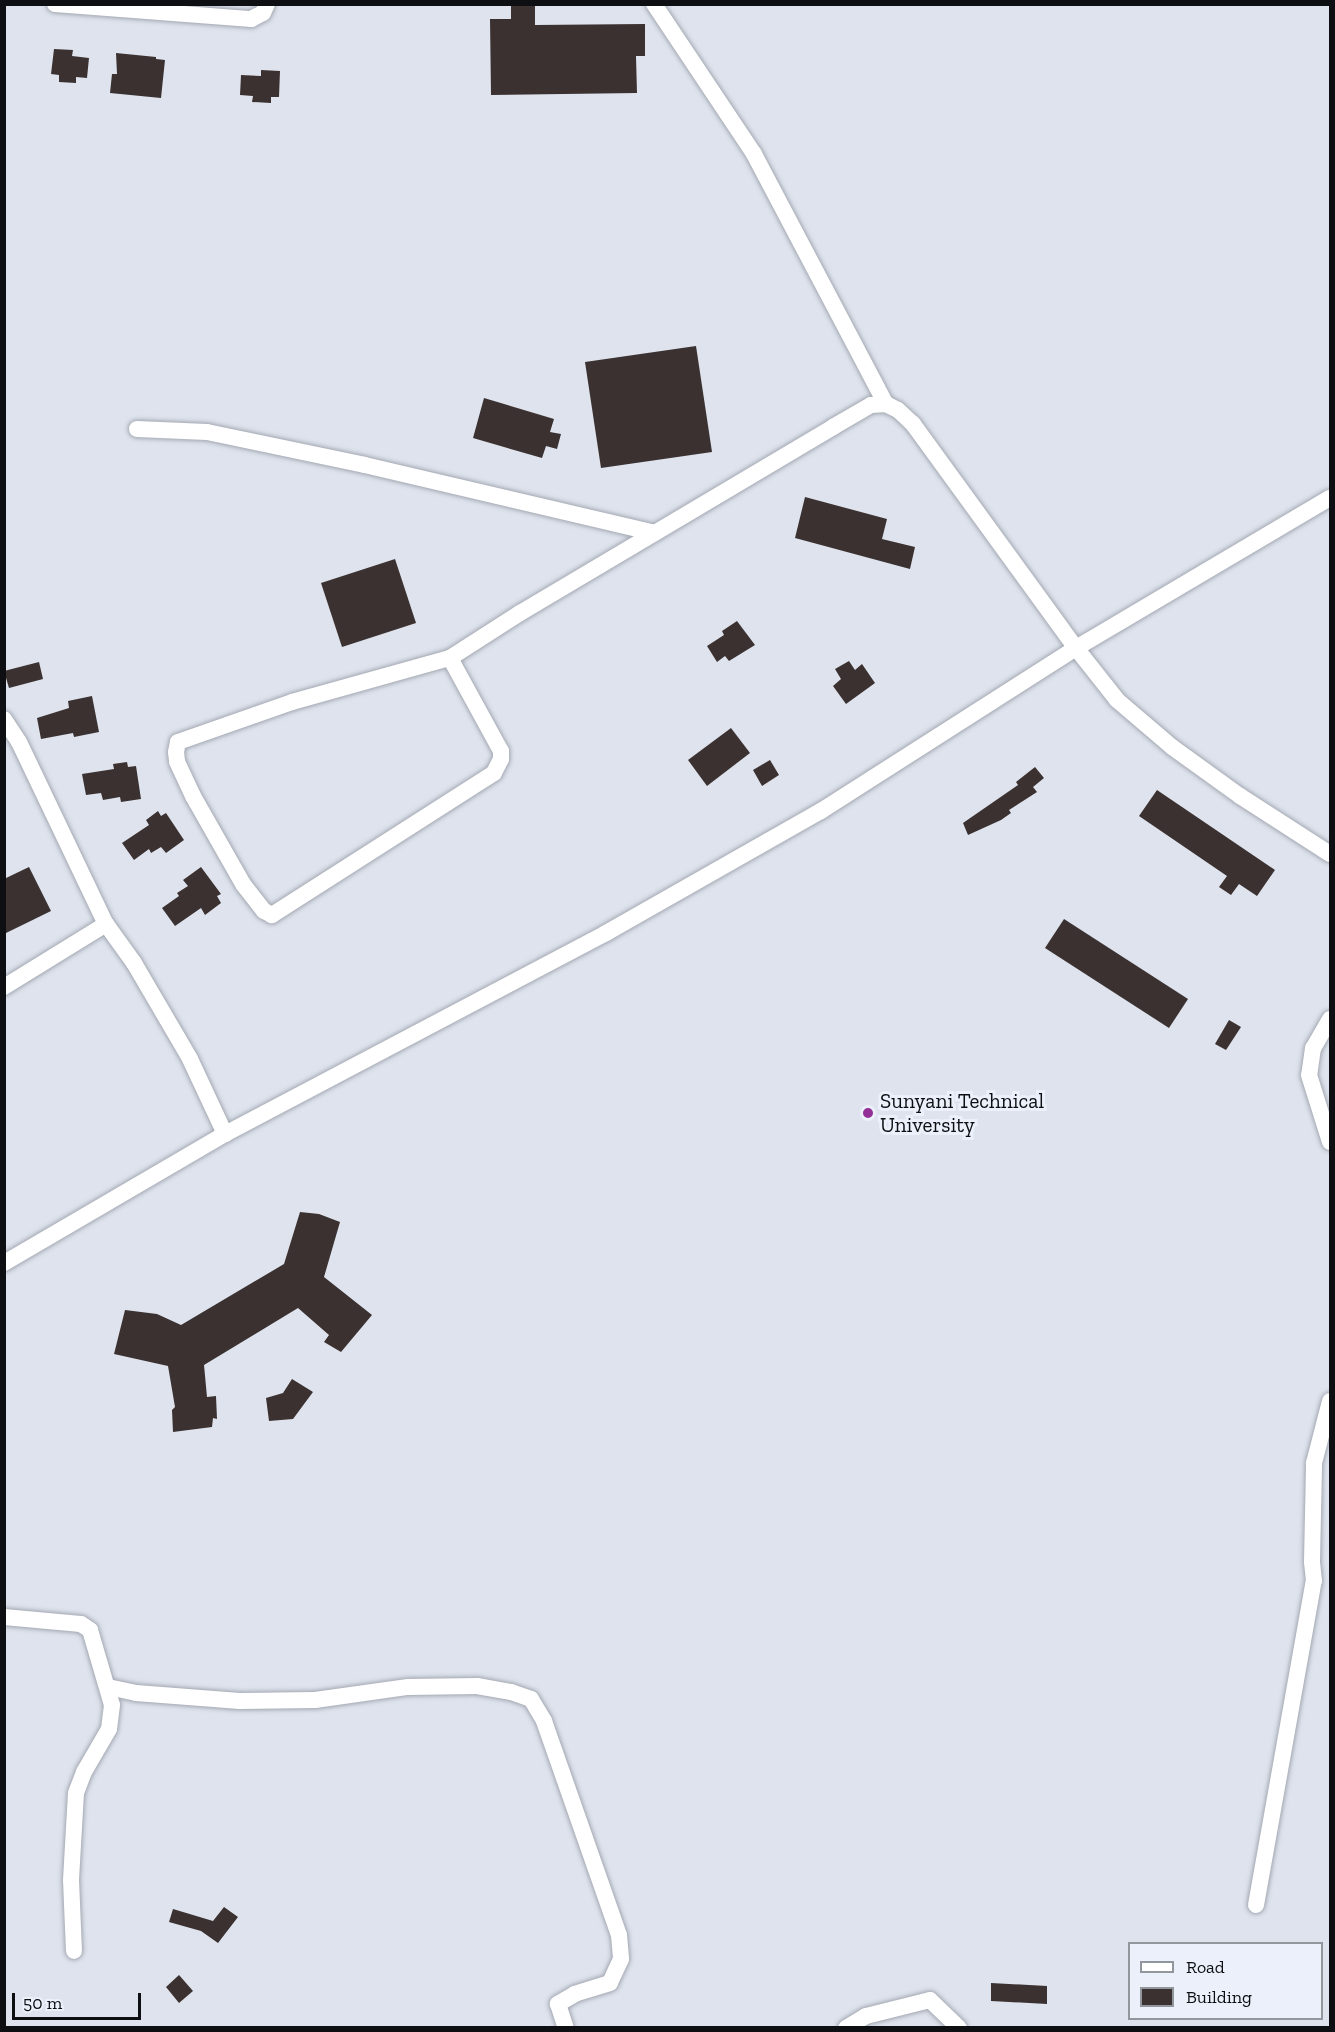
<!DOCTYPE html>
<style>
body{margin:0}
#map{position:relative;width:1335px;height:2032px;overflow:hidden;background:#dee3ed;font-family:"Zilla Slab",serif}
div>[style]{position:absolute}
.building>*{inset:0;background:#3b3130}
.roads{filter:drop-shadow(0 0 2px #a3a8b2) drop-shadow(0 0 2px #a3a8b2)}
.street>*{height:16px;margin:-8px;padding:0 8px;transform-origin:8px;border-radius:8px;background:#fff}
.dots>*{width:16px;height:16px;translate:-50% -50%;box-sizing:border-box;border:3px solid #ebf0fa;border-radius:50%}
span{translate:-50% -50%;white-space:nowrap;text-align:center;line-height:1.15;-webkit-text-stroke:6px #ebf0fa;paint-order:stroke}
.poi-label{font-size:21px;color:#0d0f12}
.left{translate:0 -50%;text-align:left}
.frame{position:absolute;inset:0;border:6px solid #0d0f12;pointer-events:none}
.legend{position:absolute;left:1128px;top:1942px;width:195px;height:78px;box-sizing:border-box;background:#ebf0fa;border:2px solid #92969d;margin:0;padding:8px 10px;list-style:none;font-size:18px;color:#0d0f12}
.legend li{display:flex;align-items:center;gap:12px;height:30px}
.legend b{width:30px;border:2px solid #92969d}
.scale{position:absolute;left:12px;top:1993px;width:129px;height:27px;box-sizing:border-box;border:3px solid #0d0f12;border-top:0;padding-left:8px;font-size:18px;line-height:21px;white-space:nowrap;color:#0d0f12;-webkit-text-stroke:4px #ebf0fa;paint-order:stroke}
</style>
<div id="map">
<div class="building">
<div style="clip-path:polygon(511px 4px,535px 4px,535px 25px,645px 24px,645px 56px,636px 56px,637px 93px,491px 95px,490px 19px,511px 19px)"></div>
<div style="clip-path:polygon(54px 49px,73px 50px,72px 56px,89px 58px,87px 78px,76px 77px,76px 83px,59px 82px,59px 75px,51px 74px)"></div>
<div style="clip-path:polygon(116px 53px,156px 57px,156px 59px,165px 60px,161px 98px,110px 93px,112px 74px,117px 74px)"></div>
<div style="clip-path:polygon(261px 70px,280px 71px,279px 97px,271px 97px,271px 103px,252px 102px,253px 96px,240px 95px,241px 75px,261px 76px)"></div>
<div style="clip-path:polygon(696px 346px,712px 452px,601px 468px,585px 362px)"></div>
<div style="clip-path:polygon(484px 398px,554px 419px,550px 432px,561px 434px,557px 449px,546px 446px,542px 458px,473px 438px)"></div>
<div style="clip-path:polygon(805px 497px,887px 519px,882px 539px,915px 547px,910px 569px,795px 538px)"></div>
<div style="clip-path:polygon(395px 559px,416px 623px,342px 647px,321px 583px)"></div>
<div style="clip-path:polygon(737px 621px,755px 645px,729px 661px,725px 656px,717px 662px,707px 646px,724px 635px,722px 631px)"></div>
<div style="clip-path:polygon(849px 661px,855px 670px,862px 664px,875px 683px,846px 704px,833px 686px,841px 679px,835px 669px)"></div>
<div style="clip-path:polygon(39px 662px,43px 679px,9px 688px,4px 671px)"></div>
<div style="clip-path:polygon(92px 696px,99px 732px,74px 737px,73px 733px,41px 739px,37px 718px,69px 708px,68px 701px)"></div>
<div style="clip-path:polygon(731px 728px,750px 753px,707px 786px,688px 760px)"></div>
<div style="clip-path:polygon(770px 760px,779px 775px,762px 786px,753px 770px)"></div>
<div style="clip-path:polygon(127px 762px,128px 767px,136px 766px,141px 799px,121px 802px,120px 797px,103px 800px,101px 793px,86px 795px,82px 774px,114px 769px,113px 764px)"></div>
<div style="clip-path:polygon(1035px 767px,1044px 778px,1033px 787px,1037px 792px,1009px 810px,1011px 813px,1001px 820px,968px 835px,963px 823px,1018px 785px,1016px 782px)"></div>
<div style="clip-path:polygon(1157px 790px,1275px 870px,1257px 896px,1239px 884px,1231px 895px,1219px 887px,1227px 876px,1139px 816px)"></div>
<div style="clip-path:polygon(158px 811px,161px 816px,166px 813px,184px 840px,166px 853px,161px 847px,151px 853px,149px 849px,134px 860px,122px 843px,149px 825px,146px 820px)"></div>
<div style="clip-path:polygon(29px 867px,51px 911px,4px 934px,4px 879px)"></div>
<div style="clip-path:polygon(201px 867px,221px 894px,217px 896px,221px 903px,205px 915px,201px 908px,175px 926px,162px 908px,179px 896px,177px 893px,188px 886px,183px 880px)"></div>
<div style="clip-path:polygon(1064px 919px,1188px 999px,1169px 1028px,1045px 948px)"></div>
<div style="clip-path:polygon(1229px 1020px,1241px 1027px,1226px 1050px,1215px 1044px)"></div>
<div style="clip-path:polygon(300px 1212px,319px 1214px,340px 1222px,324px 1277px,372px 1315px,341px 1352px,324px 1342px,329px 1335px,298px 1308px,204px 1365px,207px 1397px,216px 1396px,217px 1419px,213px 1418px,212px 1427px,173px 1432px,172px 1410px,175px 1407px,168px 1366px,114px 1354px,125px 1310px,157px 1314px,181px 1325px,284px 1264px)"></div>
<div style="clip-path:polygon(292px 1379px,313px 1392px,293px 1419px,269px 1421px,266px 1398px,283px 1393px)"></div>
<div style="clip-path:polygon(224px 1907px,238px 1917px,218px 1943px,201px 1931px,169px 1922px,173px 1909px,213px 1921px)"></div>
<div style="clip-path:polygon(179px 1975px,193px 1991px,179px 2003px,166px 1987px)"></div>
<div style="clip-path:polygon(991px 1983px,1047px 1986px,1047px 2004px,991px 2001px)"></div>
</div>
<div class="roads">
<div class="street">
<div style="left:55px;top:4px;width:197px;rotate:4.4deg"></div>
<div style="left:251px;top:19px;width:13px;rotate:-27deg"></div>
<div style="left:263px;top:13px;width:10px;rotate:-66deg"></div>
<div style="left:654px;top:4px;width:180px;rotate:56.3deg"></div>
<div style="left:754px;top:154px;width:283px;rotate:62.2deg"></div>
<div style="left:137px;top:429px;width:70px;rotate:2.5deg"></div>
<div style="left:207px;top:432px;width:161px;rotate:11.8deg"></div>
<div style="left:365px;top:465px;width:297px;rotate:13.2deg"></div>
<div style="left:450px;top:658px;width:106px;rotate:61.3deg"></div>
<div style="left:501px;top:751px;width:8px;rotate:90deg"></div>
<div style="left:501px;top:759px;width:16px;rotate:117deg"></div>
<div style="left:494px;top:773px;width:264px;rotate:147.4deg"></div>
<div style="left:272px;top:915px;width:9px;rotate:-153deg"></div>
<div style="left:264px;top:911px;width:34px;rotate:-128deg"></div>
<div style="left:243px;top:884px;width:101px;rotate:-119.6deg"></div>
<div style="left:193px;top:796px;width:38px;rotate:-115deg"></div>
<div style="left:177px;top:761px;width:9px;rotate:-96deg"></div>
<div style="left:176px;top:752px;width:10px;rotate:-79deg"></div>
<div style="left:178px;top:742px;width:121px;rotate:-19.3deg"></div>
<div style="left:292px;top:702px;width:164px;rotate:-15.6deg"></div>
<div style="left:450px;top:658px;width:83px;rotate:-32.7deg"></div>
<div style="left:520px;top:613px;width:364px;rotate:-30.7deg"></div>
<div style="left:833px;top:427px;width:44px;rotate:-30.1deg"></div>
<div style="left:871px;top:405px;width:15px;rotate:-4deg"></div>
<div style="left:886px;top:404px;width:13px;rotate:27deg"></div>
<div style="left:898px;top:410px;width:21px;rotate:43deg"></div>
<div style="left:913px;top:424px;width:277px;rotate:54deg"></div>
<div style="left:1076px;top:648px;width:66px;rotate:51.7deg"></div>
<div style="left:1117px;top:700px;width:72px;rotate:40.5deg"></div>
<div style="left:1172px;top:747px;width:84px;rotate:35.8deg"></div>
<div style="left:1240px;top:796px;width:107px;rotate:32.8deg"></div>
<div style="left:4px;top:719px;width:27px;rotate:57deg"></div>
<div style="left:19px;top:742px;width:202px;rotate:64.5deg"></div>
<div style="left:106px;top:924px;width:48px;rotate:54.3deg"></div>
<div style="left:134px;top:963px;width:111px;rotate:59.7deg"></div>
<div style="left:190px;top:1059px;width:83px;rotate:65deg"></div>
<div style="left:4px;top:987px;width:120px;rotate:-31.7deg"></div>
<div style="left:1330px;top:1019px;width:34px;rotate:120deg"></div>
<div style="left:1313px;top:1048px;width:27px;rotate:98deg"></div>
<div style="left:1309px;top:1075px;width:70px;rotate:72.6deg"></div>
<div style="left:4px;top:1263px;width:256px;rotate:-30.3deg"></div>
<div style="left:225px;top:1134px;width:431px;rotate:-27.8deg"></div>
<div style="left:606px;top:933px;width:247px;rotate:-29.6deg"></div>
<div style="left:821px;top:811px;width:303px;rotate:-32.6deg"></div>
<div style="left:1076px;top:648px;width:295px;rotate:-30.6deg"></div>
<div style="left:4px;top:1617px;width:77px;rotate:5.2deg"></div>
<div style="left:81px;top:1624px;width:11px;rotate:34deg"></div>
<div style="left:90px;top:1630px;width:78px;rotate:73.7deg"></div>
<div style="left:112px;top:1705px;width:24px;rotate:97deg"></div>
<div style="left:109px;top:1729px;width:50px;rotate:120.2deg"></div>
<div style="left:84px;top:1772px;width:22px;rotate:111deg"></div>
<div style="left:76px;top:1793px;width:87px;rotate:93.3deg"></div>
<div style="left:71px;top:1880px;width:71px;rotate:87.6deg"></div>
<div style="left:108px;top:1687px;width:29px;rotate:12deg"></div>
<div style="left:136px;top:1693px;width:104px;rotate:4.4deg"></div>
<div style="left:240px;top:1701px;width:75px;rotate:-0.8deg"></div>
<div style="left:315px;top:1700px;width:94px;rotate:-8deg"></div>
<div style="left:408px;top:1687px;width:69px;rotate:-0.8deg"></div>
<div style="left:477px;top:1686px;width:35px;rotate:10deg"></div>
<div style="left:511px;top:1692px;width:21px;rotate:19deg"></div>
<div style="left:531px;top:1699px;width:26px;rotate:59deg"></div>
<div style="left:544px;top:1721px;width:227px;rotate:70.7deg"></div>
<div style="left:619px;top:1935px;width:24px;rotate:85deg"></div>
<div style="left:621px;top:1959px;width:26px;rotate:115deg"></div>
<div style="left:610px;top:1983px;width:37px;rotate:163deg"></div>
<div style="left:575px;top:1994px;width:20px;rotate:150deg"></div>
<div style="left:558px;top:2004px;width:25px;rotate:72deg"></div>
<div style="left:1256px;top:1905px;width:329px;rotate:-79.9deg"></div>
<div style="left:1314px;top:1581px;width:19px;rotate:-96deg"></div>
<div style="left:1312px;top:1562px;width:99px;rotate:-88.8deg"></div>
<div style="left:1314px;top:1463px;width:64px;rotate:-75.5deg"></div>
<div style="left:846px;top:2028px;width:23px;rotate:-31deg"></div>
<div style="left:866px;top:2016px;width:66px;rotate:-14deg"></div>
<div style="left:930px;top:2000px;width:40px;rotate:44deg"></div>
</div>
</div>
<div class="dots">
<div style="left:868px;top:1113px;background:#932f96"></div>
</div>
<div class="poi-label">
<span class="left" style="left:880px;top:1113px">Sunyani Technical<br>University</span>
</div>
<div class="frame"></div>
<ul class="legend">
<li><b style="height:8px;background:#fff"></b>Road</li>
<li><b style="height:16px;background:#3b3130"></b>Building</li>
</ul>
<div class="scale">50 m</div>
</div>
